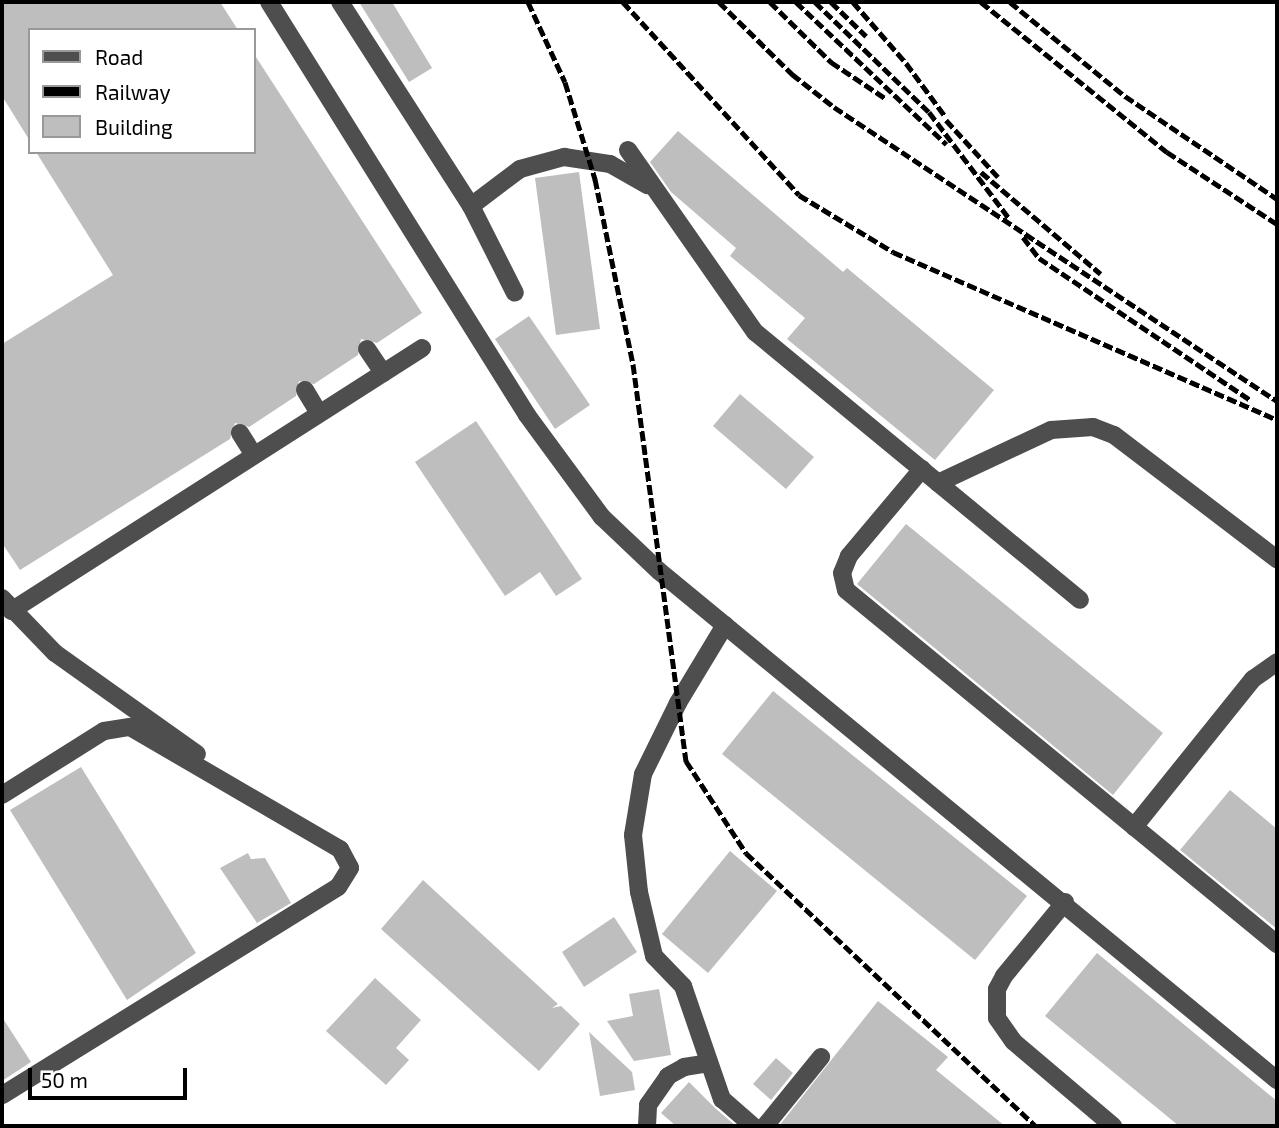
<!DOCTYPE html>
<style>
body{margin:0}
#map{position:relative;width:1279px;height:1128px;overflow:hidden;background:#fff;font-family:"Exo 2",sans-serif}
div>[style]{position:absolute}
.building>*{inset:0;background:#bebebe}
.minor>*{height:18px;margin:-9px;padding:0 9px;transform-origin:9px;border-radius:9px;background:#4e4e4e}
.rail>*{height:5px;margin-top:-2.5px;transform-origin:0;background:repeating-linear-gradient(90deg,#000 0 10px,transparent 0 13.5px)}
span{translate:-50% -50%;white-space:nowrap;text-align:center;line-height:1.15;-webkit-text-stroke:7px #fff;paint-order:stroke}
.frame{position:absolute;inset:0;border:4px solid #000;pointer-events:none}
.legend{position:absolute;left:28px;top:28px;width:228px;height:126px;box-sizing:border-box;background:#fff;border:2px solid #999;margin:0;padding:9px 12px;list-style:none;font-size:21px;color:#000}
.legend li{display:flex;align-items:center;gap:14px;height:35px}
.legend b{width:35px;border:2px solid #999}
.scale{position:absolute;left:28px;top:1068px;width:159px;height:32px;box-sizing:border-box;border:4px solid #000;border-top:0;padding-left:9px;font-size:21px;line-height:24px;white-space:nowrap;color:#000;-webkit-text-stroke:5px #fff;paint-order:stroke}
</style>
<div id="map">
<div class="building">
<div style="clip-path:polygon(2px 2px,220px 2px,238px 30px,30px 30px,30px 141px,2px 96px)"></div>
<div style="clip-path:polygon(359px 2px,392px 2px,432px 68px,409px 82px)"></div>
<div style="clip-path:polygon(254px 54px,422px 313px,377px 343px,361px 339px,358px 355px,314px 384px,299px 381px,296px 396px,249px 427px,235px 423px,230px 439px,20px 570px,2px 543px,2px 344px,113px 275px,36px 152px,254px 152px)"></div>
<div style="clip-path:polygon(678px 131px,843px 272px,847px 268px,994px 390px,935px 460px,787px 339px,805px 318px,730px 256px,736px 248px,671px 192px,650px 162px)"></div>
<div style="clip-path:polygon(579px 172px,600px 329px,556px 335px,535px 178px)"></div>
<div style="clip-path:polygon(529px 316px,590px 405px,555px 429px,495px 339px)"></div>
<div style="clip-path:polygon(740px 394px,814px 457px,786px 489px,713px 426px)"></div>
<div style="clip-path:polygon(476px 421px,582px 579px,556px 596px,540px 572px,505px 596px,415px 462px)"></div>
<div style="clip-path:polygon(906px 524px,1163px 733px,1113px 795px,857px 584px)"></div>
<div style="clip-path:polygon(773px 691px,1027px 896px,975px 960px,722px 754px)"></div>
<div style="clip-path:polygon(81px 767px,196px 953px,127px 1000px,10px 810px)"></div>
<div style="clip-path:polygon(1230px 790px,1277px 829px,1277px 929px,1180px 850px)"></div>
<div style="clip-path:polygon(730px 851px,777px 891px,708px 973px,662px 934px)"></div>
<div style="clip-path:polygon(248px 853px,251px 859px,265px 858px,291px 903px,257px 923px,220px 868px)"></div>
<div style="clip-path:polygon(423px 880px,558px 1004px,552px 1008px,561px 1006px,580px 1024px,539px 1071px,381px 929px)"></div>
<div style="clip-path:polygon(614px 917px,637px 952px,584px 987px,562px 952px)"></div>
<div style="clip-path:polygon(1097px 953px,1277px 1101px,1277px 1126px,1179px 1126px,1045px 1016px)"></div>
<div style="clip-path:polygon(375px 978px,421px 1020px,396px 1048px,409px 1060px,386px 1085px,326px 1031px)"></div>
<div style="clip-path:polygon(659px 989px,671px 1055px,634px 1061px,607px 1021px,633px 1016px,629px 994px)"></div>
<div style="clip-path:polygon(878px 1001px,948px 1057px,936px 1070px,1005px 1126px,779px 1126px)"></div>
<div style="clip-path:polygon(2px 1017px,31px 1062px,2px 1081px)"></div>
<div style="clip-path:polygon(589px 1032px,632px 1072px,635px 1090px,600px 1096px)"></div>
<div style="clip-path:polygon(776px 1058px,793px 1073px,771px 1100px,753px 1084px)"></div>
<div style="clip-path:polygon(689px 1082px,715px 1108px,736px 1126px,676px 1126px,661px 1113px)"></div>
</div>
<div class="minor">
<div style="left:269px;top:2px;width:487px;rotate:58deg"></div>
<div style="left:527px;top:415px;width:127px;rotate:53.7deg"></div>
<div style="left:602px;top:517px;width:79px;rotate:43.5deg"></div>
<div style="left:659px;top:571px;width:801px;rotate:39.48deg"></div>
<div style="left:340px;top:2px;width:242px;rotate:57.3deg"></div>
<div style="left:471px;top:206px;width:97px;rotate:63.2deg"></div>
<div style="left:628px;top:150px;width:222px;rotate:55.1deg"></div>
<div style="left:755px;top:332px;width:421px;rotate:39.5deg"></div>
<div style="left:471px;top:206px;width:61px;rotate:-37.1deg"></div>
<div style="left:520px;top:169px;width:46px;rotate:-15.3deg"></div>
<div style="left:564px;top:157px;width:47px;rotate:8.7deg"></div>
<div style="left:610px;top:164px;width:43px;rotate:29.6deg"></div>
<div style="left:367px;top:349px;width:29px;rotate:56deg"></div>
<div style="left:305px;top:390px;width:27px;rotate:59deg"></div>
<div style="left:240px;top:433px;width:26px;rotate:58deg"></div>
<div style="left:922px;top:469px;width:114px;rotate:130deg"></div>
<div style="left:849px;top:556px;width:18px;rotate:112deg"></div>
<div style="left:842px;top:573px;width:17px;rotate:77deg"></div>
<div style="left:846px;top:590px;width:558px;rotate:39.4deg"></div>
<div style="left:938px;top:483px;width:125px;rotate:-25.1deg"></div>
<div style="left:1051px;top:430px;width:42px;rotate:-4.1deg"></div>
<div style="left:1093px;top:427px;width:22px;rotate:21deg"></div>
<div style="left:1114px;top:435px;width:205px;rotate:37.3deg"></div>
<div style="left:2px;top:598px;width:76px;rotate:46.1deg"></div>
<div style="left:55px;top:653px;width:174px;rotate:35.4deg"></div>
<div style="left:11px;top:611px;width:488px;rotate:-32.6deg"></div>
<div style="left:725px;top:625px;width:91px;rotate:121.1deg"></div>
<div style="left:678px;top:703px;width:79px;rotate:116.2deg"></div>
<div style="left:643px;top:774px;width:62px;rotate:99.3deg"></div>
<div style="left:633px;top:835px;width:57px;rotate:84deg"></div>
<div style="left:639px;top:892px;width:66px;rotate:76.8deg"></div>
<div style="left:654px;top:956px;width:42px;rotate:46deg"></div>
<div style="left:683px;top:986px;width:120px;rotate:71deg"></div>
<div style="left:722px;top:1099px;width:41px;rotate:41.1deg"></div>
<div style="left:2px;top:795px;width:120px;rotate:-32.1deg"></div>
<div style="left:104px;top:731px;width:26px;rotate:-9deg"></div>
<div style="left:130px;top:727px;width:243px;rotate:30.2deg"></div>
<div style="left:340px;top:849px;width:21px;rotate:62deg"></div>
<div style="left:350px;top:868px;width:22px;rotate:122deg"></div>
<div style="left:338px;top:887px;width:395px;rotate:148.2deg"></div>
<div style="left:1134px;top:827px;width:190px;rotate:-51.2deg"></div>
<div style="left:1253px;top:679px;width:29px;rotate:-35deg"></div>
<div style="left:1065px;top:902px;width:96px;rotate:129.5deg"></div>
<div style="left:1004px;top:976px;width:15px;rotate:118deg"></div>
<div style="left:997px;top:989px;width:29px;rotate:90deg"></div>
<div style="left:997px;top:1018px;width:29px;rotate:55deg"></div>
<div style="left:1014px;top:1042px;width:130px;rotate:40.3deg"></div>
<div style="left:647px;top:1126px;width:21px;rotate:-87deg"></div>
<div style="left:648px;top:1105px;width:35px;rotate:-55deg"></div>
<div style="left:668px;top:1076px;width:18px;rotate:-29deg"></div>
<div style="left:684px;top:1067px;width:25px;rotate:-9deg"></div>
<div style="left:765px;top:1126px;width:89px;rotate:-50.9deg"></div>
</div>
<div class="rail">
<div style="left:528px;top:2px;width:88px;rotate:65.2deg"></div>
<div style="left:565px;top:82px;width:102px;rotate:72.8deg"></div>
<div style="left:595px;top:179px;width:189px;rotate:78.4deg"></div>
<div style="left:633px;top:364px;width:401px;rotate:82.4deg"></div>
<div style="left:686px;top:761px;width:110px;rotate:56.9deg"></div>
<div style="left:746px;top:853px;width:398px;rotate:43.3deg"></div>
<div style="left:623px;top:2px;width:261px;rotate:47.6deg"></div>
<div style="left:799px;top:195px;width:110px;rotate:31.2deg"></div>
<div style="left:893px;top:252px;width:419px;rotate:23.6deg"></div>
<div style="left:719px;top:2px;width:103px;rotate:44.6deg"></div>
<div style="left:792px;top:74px;width:53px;rotate:38.2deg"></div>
<div style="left:834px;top:107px;width:532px;rotate:33.57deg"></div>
<div style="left:770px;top:2px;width:86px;rotate:44.5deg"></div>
<div style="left:831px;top:62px;width:65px;rotate:33.7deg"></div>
<div style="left:796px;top:2px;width:207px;rotate:43.4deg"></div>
<div style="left:815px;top:2px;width:158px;rotate:44deg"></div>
<div style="left:929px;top:112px;width:133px;rotate:53deg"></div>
<div style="left:831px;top:2px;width:49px;rotate:44.2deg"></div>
<div style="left:853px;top:2px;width:81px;rotate:49deg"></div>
<div style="left:906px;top:63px;width:66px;rotate:53.7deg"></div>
<div style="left:981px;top:2px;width:239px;rotate:38.9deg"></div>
<div style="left:1167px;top:152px;width:131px;rotate:33.2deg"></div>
<div style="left:1010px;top:2px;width:149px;rotate:39.3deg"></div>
<div style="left:1125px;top:96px;width:184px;rotate:34.1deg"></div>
<div style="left:946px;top:120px;width:77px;rotate:47.6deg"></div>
<div style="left:981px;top:172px;width:157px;rotate:40.4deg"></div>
<div style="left:1023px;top:237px;width:26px;rotate:53deg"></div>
<div style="left:1039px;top:258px;width:254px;rotate:33.9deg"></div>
</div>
<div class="frame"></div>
<ul class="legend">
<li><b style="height:9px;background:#4e4e4e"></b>Road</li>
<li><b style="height:9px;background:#000"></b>Railway</li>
<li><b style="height:19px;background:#bebebe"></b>Building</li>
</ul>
<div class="scale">50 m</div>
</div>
